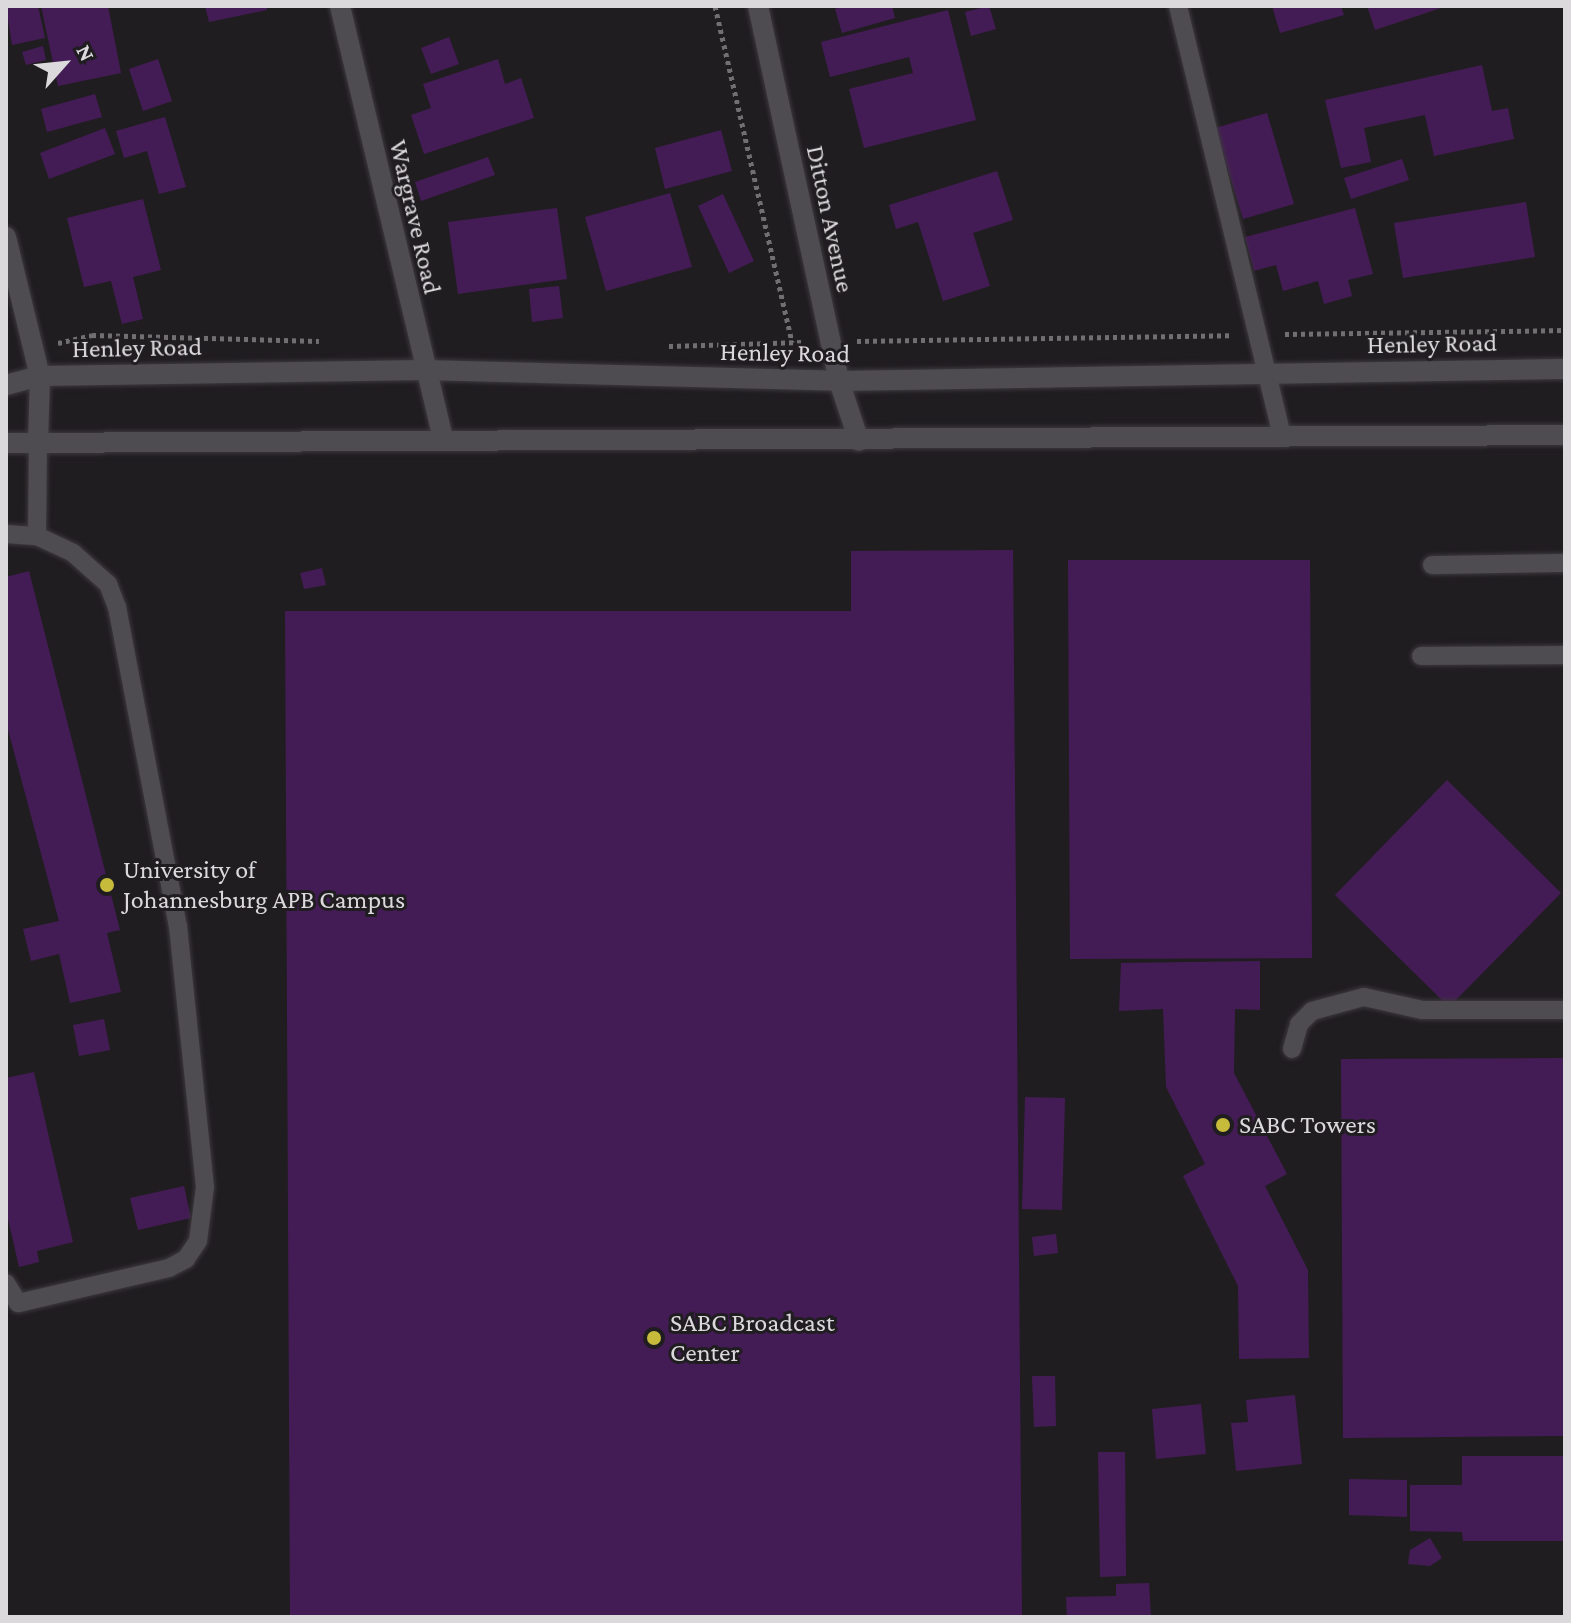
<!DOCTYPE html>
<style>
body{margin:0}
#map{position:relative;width:1571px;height:1623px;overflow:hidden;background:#201d21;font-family:"Crimson Pro",serif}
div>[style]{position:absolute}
.building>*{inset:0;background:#441c55}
.path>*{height:5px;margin-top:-2.5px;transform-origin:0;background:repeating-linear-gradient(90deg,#726f73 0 4px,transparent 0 8px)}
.roads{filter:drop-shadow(0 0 2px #3c393d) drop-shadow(0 0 2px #3c393d)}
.service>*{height:18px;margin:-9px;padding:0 9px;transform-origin:9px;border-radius:9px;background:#4f4c51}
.minor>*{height:20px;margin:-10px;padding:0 10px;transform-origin:10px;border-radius:10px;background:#4f4c51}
.secondary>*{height:20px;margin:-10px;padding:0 10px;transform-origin:10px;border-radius:10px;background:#4f4c51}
.dots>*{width:22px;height:22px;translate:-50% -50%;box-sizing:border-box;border:4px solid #201d21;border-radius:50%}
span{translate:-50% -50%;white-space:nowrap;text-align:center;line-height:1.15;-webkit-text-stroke:6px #201d21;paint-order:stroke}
.street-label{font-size:26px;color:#dcd9dd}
.poi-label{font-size:26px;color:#dcd9dd}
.left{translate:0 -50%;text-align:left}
.frame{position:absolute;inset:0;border:8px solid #dcd9dd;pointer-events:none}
.north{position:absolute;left:24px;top:24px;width:80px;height:80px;-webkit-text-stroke:6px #201d21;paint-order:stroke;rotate:63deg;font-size:22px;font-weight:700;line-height:32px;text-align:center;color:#dcd9dd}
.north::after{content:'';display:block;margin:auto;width:28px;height:36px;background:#dcd9dd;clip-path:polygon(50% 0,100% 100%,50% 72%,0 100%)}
</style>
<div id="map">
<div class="building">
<div style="clip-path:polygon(6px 6px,38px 6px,45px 38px,12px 45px)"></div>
<div style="clip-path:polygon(41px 6px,108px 6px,121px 73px,58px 86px)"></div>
<div style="clip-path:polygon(205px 6px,267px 6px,267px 10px,209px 22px)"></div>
<div style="clip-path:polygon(846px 6px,892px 6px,895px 18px,842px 33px,835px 9px)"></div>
<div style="clip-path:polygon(989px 6px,996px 29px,971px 36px,965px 12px)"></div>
<div style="clip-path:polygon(1272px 6px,1341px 6px,1344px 15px,1280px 33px)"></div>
<div style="clip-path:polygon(1367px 6px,1443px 6px,1444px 7px,1375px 30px)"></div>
<div style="clip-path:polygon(948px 10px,976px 120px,864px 148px,849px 89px,913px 73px,909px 57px,830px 77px,821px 42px)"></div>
<div style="clip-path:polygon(449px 37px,459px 64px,431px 74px,421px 48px)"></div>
<div style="clip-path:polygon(43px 46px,46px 60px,26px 65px,22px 52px)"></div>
<div style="clip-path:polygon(158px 59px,172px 101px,143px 111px,129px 69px)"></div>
<div style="clip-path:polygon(498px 59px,505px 84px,521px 78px,534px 118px,424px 154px,411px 115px,431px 108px,423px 84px)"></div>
<div style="clip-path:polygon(1482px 65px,1492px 111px,1508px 108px,1514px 139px,1434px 156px,1425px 115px,1364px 128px,1371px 162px,1341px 168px,1325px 100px)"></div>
<div style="clip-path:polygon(95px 94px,102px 117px,47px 132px,41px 109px)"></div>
<div style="clip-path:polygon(1267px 113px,1294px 204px,1243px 219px,1215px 128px)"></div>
<div style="clip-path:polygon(165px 117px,186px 187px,159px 194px,147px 151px,124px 158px,116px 131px)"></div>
<div style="clip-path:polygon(105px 128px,115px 154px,49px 179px,40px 153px)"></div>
<div style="clip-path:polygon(721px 130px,732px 171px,665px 189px,655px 148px)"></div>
<div style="clip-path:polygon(488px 157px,495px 175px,421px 201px,415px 182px)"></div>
<div style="clip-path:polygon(1402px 159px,1409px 180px,1351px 199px,1344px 178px)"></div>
<div style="clip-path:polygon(997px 171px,1013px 220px,973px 233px,990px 286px,943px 301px,918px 222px,896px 229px,889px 205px)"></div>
<div style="clip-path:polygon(670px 193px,692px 267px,606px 291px,585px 217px)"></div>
<div style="clip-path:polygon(723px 194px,754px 261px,729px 273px,698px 206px)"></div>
<div style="clip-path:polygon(143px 199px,161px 270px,133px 277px,143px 319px,122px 324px,111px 281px,84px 287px,67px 218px)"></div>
<div style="clip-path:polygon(1526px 202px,1535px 257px,1403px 278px,1394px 223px)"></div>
<div style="clip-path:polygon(557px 208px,567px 279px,458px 294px,448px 222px)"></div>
<div style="clip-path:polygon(1355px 208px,1373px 274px,1348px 280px,1352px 296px,1324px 304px,1318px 281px,1283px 291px,1276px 265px,1254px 271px,1245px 237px)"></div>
<div style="clip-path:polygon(559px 286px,563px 318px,532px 322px,529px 289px)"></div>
<div style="clip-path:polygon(1013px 550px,1022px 1617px,290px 1617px,285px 611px,851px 611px,851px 551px)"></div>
<div style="clip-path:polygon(1068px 560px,1310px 560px,1312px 958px,1070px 959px)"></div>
<div style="clip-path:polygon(322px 568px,326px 585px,304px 589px,300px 573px)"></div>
<div style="clip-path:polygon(29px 571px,120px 930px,107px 933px,121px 992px,70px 1003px,59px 954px,31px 961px,23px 929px,59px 921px,6px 722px,6px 577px)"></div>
<div style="clip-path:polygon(1447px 780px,1561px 893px,1449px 1007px,1335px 895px)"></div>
<div style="clip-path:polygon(1260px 961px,1260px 1010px,1235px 1009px,1234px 1073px,1287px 1174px,1265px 1186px,1308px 1270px,1309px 1358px,1239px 1359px,1238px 1286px,1183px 1176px,1205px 1164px,1166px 1087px,1163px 1009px,1119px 1011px,1121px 963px)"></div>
<div style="clip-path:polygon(104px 1019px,110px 1050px,79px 1056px,73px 1025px)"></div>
<div style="clip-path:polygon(1565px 1058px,1565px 1436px,1343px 1438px,1341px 1059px)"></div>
<div style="clip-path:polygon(34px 1072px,73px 1242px,37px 1251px,39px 1262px,19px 1267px,6px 1210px,6px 1078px)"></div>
<div style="clip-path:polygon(1025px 1097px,1065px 1098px,1062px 1210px,1022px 1209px)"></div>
<div style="clip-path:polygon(184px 1186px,191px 1218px,138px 1230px,130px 1198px)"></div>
<div style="clip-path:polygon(1056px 1234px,1058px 1253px,1034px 1256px,1032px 1237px)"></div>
<div style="clip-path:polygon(1032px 1376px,1055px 1376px,1056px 1426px,1034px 1427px)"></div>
<div style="clip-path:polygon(1295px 1395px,1302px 1464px,1236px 1471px,1231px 1423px,1248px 1422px,1246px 1400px)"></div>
<div style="clip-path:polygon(1201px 1404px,1206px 1454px,1156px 1459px,1152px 1409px)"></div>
<div style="clip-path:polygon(1098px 1452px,1125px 1452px,1126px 1576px,1100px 1577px)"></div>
<div style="clip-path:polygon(1462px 1456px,1565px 1456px,1565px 1541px,1463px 1541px,1462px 1532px,1410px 1531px,1410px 1485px,1462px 1485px)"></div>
<div style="clip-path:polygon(1349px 1479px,1407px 1480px,1407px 1517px,1349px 1515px)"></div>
<div style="clip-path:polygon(1430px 1538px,1442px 1558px,1430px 1566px,1408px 1564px,1410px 1550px)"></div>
<div style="clip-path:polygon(1149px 1583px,1151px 1617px,1067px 1617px,1066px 1597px,1116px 1596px,1116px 1584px)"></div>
</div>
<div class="path">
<div style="left:715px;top:6px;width:345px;rotate:77.1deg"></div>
<div style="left:1285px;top:334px;width:280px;rotate:-0.8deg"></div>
<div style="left:857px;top:341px;width:374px;rotate:-0.9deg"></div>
<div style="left:58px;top:343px;width:35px;rotate:-13deg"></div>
<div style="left:92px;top:335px;width:227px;rotate:1.5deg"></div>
<div style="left:669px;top:346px;width:134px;rotate:-1.7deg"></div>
</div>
<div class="roads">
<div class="service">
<div style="left:1178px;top:6px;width:439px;rotate:76.4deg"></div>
<div style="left:6px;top:534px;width:31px;rotate:4deg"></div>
<div style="left:37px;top:536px;width:40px;rotate:25deg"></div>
<div style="left:73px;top:553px;width:47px;rotate:41.5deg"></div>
<div style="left:108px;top:584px;width:25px;rotate:69deg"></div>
<div style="left:117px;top:607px;width:325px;rotate:79.2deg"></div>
<div style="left:178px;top:926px;width:262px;rotate:84.1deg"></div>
<div style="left:205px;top:1187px;width:54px;rotate:97.4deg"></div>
<div style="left:198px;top:1241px;width:22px;rotate:124deg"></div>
<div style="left:186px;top:1259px;width:19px;rotate:152deg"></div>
<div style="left:169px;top:1268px;width:155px;rotate:166.9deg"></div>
<div style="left:18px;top:1303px;width:23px;rotate:-121deg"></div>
<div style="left:37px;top:536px;width:94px;rotate:-89.4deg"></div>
<div style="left:1432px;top:565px;width:133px;rotate:-0.9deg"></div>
<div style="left:1421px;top:656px;width:144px;rotate:-0.4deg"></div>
<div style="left:1292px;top:1049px;width:26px;rotate:-74deg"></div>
<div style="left:1299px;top:1024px;width:18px;rotate:-45deg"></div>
<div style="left:1312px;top:1011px;width:54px;rotate:-15.1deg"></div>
<div style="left:1364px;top:997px;width:59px;rotate:12.6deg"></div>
<div style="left:1422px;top:1010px;width:143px"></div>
</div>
<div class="minor">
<div style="left:340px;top:6px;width:445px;rotate:76.6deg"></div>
<div style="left:758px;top:6px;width:384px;rotate:77.8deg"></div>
<div style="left:839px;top:381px;width:63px;rotate:71.6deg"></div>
<div style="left:6px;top:237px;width:143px;rotate:76.3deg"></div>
<div style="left:40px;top:376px;width:66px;rotate:91.7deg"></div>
</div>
<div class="secondary">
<div style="left:6px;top:385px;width:35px;rotate:-15deg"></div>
<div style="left:40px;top:376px;width:384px;rotate:-0.9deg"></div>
<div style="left:424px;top:370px;width:415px;rotate:1.5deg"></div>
<div style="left:839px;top:381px;width:726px;rotate:-0.95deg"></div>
<div style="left:6px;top:443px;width:1559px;rotate:-0.29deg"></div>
</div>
</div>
<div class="dots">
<div style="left:107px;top:885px;background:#c7bb3c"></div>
<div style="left:1223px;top:1125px;background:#c7bb3c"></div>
<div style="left:654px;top:1338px;background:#c7bb3c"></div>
</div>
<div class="street-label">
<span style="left:415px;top:217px;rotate:77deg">Wargrave Road</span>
<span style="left:830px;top:219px;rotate:78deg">Ditton Avenue</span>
<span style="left:1432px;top:344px;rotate:-1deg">Henley Road</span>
<span style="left:137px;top:348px;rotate:-1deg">Henley Road</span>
<span style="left:785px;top:353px;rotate:1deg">Henley Road</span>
</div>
<div class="poi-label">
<span class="left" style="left:123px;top:885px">University of<br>Johannesburg APB Campus</span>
<span class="left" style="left:1239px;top:1125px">SABC Towers</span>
<span class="left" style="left:670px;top:1338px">SABC Broadcast<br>Center</span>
</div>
<div class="frame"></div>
<div class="north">N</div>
</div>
